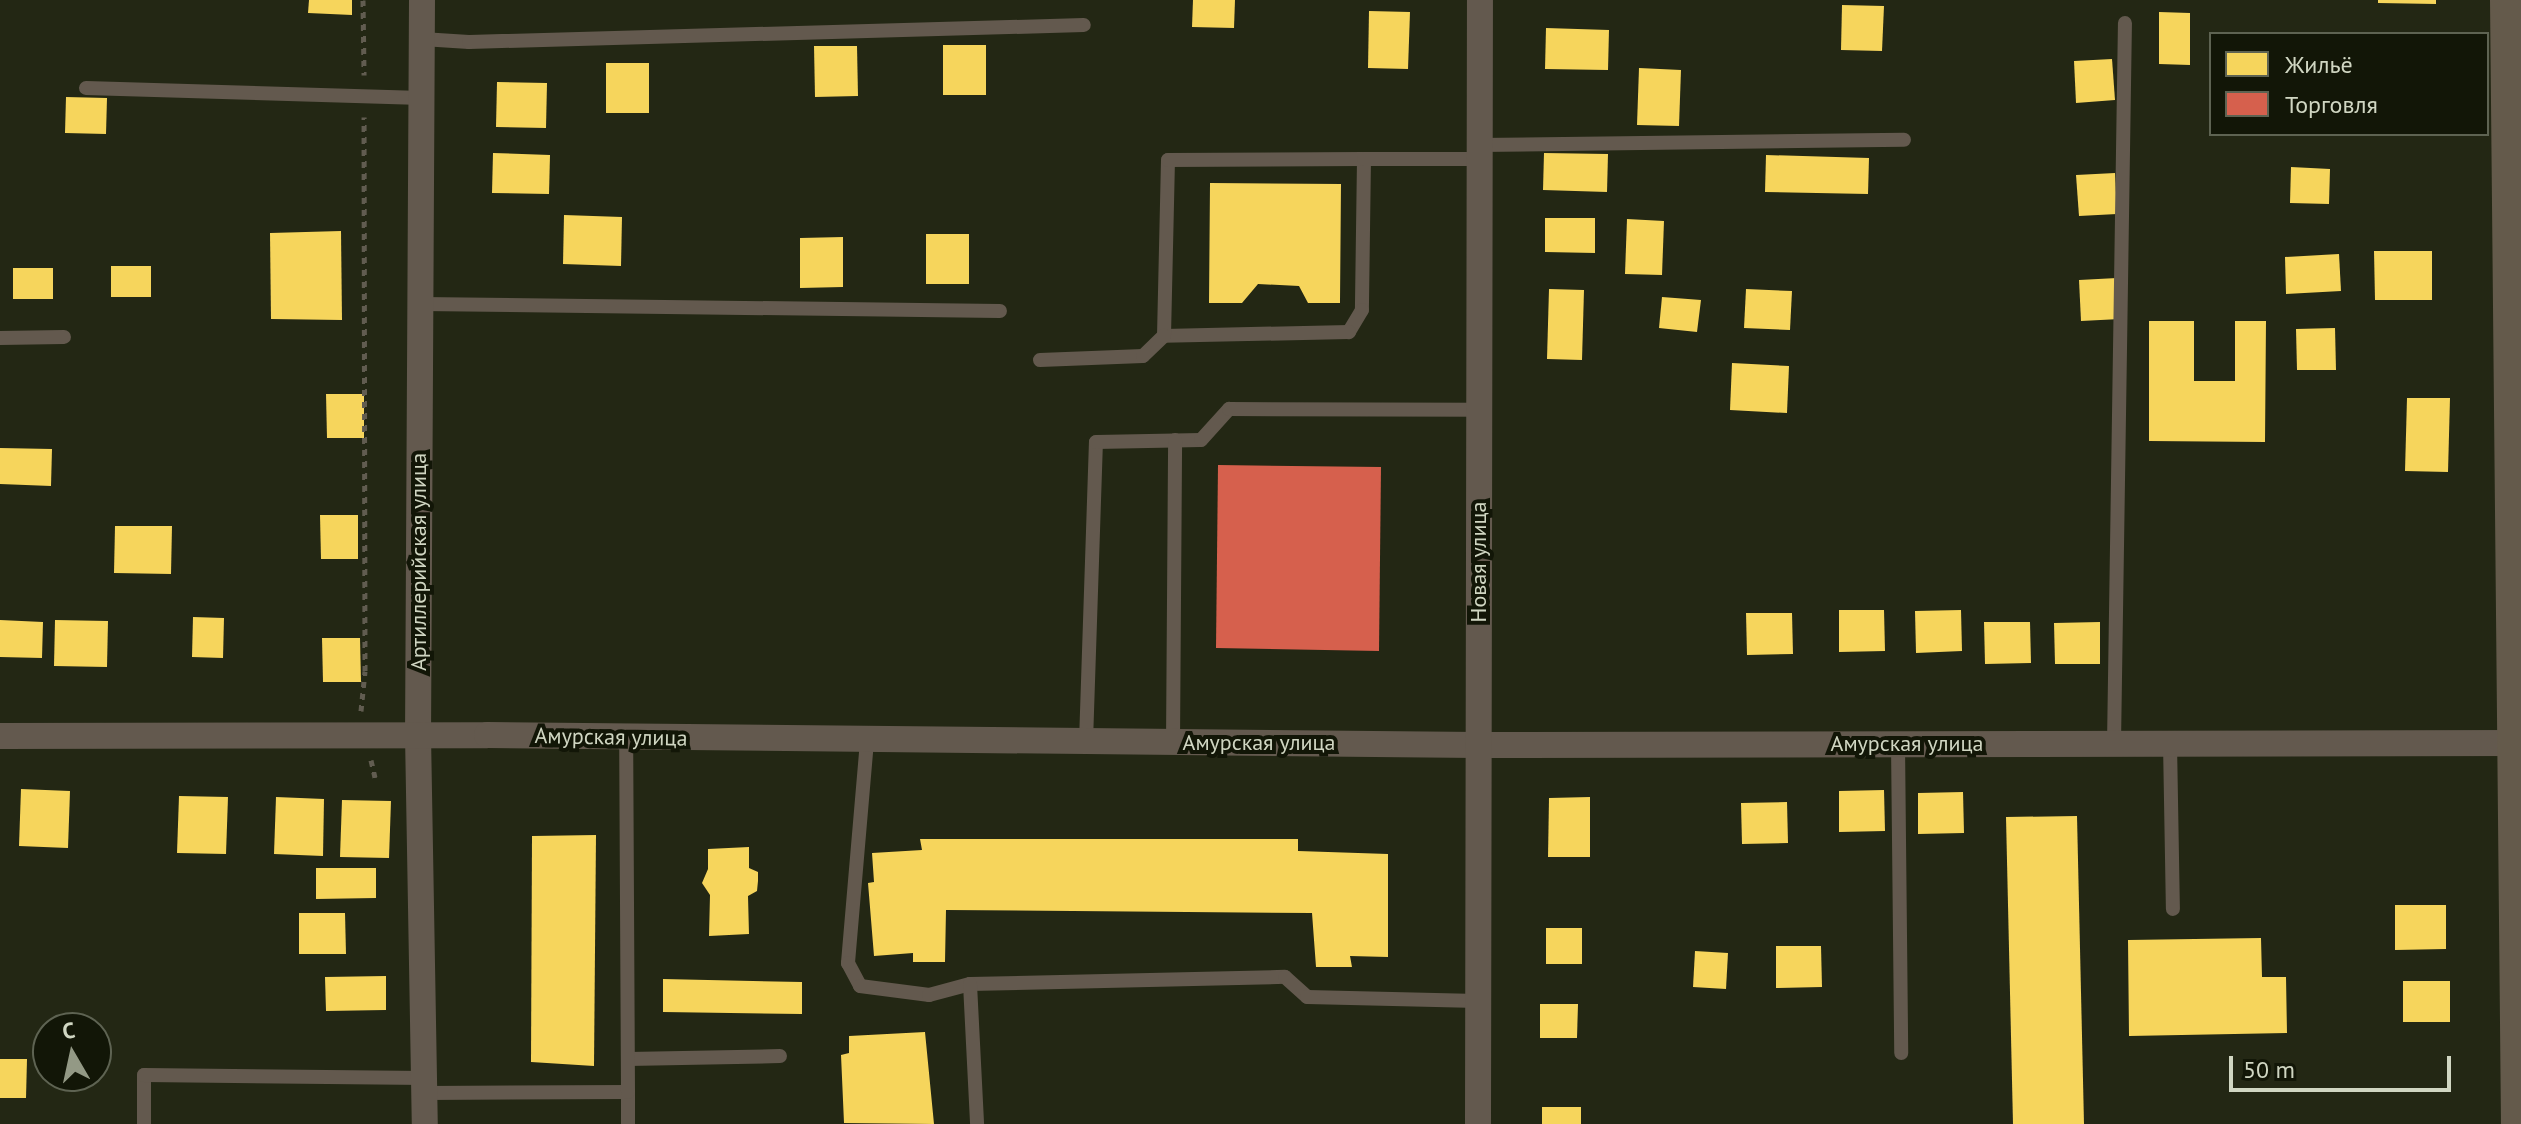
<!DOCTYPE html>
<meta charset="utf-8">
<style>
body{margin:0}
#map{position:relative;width:2521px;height:1124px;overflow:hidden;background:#232714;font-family:"PT Sans",sans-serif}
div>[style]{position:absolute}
.homes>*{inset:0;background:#f6d55c}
.shops>*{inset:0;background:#d6604d}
.path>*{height:5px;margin-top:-2.5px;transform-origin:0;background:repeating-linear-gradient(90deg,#615c50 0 6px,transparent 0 12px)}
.service>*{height:14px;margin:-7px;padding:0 7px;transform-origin:7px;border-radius:7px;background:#63594e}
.minor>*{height:26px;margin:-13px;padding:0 13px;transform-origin:13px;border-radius:13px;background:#63594e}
.secondary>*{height:38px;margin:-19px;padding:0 19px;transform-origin:19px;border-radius:19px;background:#645a4b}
span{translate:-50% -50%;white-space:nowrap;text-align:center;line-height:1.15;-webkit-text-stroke:8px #121607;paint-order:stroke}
.street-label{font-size:22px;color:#d0d6c2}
.legend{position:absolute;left:2209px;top:32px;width:280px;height:104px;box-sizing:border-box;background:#121607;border:2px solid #5e6352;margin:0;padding:10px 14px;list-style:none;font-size:24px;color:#d0d6c2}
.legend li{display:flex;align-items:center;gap:16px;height:40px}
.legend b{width:40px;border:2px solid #5e6352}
.north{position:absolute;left:32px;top:1012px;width:80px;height:80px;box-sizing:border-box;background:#121607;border:2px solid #5e6352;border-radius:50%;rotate:351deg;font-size:22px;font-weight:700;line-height:32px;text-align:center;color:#d0d6c2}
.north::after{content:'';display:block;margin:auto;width:28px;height:36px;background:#939985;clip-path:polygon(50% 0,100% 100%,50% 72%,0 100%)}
.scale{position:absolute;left:2229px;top:1056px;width:222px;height:36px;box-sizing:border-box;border:4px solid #d0d6c2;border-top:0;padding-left:10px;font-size:24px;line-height:28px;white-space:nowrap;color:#d0d6c2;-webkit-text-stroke:6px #121607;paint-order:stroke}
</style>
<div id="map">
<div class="homes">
<div style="clip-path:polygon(309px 0,352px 0,352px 15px,308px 13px)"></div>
<div style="clip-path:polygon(1193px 0,1235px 0,1234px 28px,1192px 27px)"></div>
<div style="clip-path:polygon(2378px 0,2436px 0,2436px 4px,2378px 3px)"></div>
<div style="clip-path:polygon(1842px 5px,1884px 6px,1882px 51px,1841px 50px)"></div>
<div style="clip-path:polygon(1369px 11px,1410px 12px,1408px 69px,1368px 68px)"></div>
<div style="clip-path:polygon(2159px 12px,2190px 13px,2190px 65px,2159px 64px)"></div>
<div style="clip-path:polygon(1546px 28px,1609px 30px,1608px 70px,1545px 69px)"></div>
<div style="clip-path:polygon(943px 45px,986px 45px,986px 95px,943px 95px)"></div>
<div style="clip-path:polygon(814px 46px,857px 46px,858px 96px,815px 97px)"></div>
<div style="clip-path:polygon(2112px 59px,2115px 100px,2076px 103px,2074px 61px)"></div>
<div style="clip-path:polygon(606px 63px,649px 63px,649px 113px,606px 113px)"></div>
<div style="clip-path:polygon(1639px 68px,1681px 70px,1679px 126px,1637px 125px)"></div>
<div style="clip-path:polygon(497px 82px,547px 83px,546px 128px,496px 127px)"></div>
<div style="clip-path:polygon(66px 97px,107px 98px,106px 134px,65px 133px)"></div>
<div style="clip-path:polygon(493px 153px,550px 155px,549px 194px,492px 193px)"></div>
<div style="clip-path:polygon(1544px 153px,1608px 154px,1607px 192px,1543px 190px)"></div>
<div style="clip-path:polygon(1766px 155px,1869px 158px,1868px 194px,1765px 192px)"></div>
<div style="clip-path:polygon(2291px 167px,2330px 169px,2329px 204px,2290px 203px)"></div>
<div style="clip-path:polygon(2115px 173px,2117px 214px,2079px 216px,2076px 175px)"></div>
<div style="clip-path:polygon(1210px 183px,1341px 184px,1340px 303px,1308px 303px,1299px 286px,1258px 284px,1242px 303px,1209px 303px)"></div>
<div style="clip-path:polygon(564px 215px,622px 217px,621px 266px,563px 264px)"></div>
<div style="clip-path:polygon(1545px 218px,1595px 218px,1595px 253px,1545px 252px)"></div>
<div style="clip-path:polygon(1627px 219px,1664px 221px,1662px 275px,1625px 274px)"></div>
<div style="clip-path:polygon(341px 231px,342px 320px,271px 319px,270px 233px)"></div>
<div style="clip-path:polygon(926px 234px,969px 234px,969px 284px,926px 284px)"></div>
<div style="clip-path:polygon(843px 237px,843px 287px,800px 288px,800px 238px)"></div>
<div style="clip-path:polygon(2374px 251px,2432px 251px,2432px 300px,2375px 300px)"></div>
<div style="clip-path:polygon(2339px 254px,2341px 291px,2286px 294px,2285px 257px)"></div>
<div style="clip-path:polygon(111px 266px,151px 266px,151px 297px,111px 297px)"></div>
<div style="clip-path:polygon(13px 268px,53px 268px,53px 299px,13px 299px)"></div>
<div style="clip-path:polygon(2117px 278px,2120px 319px,2081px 321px,2079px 280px)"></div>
<div style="clip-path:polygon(1549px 289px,1584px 290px,1582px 360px,1547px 359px)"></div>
<div style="clip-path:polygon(1746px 289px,1792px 291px,1790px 330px,1744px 328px)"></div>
<div style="clip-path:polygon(1662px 297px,1701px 300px,1697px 332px,1659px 328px)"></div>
<div style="clip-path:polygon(2149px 321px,2194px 321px,2194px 381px,2235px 381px,2235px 321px,2266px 321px,2265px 442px,2149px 441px)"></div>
<div style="clip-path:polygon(2335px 328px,2336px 370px,2297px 370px,2296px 329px)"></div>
<div style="clip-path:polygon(1732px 363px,1789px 366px,1787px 413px,1730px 410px)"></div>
<div style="clip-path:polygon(326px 394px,364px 394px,364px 438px,327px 438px)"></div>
<div style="clip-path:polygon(2407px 398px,2450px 398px,2448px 472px,2405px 471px)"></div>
<div style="clip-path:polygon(0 448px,52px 449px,51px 486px,0 484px)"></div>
<div style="clip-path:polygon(320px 515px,358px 515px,358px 559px,321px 559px)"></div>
<div style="clip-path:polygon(115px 526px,172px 526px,171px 574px,114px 573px)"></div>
<div style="clip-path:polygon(1839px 610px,1884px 610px,1885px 651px,1839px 652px)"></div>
<div style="clip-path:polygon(1961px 610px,1962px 651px,1916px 653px,1915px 611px)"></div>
<div style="clip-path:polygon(1746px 613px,1792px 613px,1793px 654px,1747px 655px)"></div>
<div style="clip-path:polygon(193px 617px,224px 618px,223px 658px,192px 657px)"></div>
<div style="clip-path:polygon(0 620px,43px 622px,42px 658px,0 657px)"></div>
<div style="clip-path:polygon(55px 620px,108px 621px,107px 667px,54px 666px)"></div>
<div style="clip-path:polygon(1984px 622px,2030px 622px,2031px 663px,1985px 664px)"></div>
<div style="clip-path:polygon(2100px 622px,2100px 664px,2055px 664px,2054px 623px)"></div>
<div style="clip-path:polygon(322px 638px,360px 638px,361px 682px,323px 682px)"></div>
<div style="clip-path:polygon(21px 789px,70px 791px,68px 848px,19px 846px)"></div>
<div style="clip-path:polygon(1884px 790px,1885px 831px,1839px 832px,1839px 791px)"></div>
<div style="clip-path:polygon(1963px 792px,1964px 833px,1918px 834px,1918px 793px)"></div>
<div style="clip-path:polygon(179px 796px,228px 797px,226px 854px,177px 853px)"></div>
<div style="clip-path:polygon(276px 797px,324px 799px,323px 856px,274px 854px)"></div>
<div style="clip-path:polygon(1590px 797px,1590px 857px,1548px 857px,1549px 798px)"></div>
<div style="clip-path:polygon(342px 800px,391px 801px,389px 858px,340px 857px)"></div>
<div style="clip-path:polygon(1787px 802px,1788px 843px,1742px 844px,1741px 803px)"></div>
<div style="clip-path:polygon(2077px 816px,2084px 1124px,2013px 1124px,2006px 817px)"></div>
<div style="clip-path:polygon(596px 835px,594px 1066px,531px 1062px,532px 836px)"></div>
<div style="clip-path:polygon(920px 839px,1298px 839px,1298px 851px,1388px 854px,1388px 957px,1350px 956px,1352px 967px,1316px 967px,1312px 913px,946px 910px,945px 962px,913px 962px,913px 953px,874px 956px,868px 883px,874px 882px,872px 853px,922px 850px)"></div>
<div style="clip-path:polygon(749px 847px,749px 868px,758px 872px,758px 881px,757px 891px,748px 896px,749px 934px,709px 936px,710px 895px,702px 883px,708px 869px,708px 849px)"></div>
<div style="clip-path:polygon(316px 868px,376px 868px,376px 898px,316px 899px)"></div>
<div style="clip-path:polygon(2395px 905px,2446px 905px,2446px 949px,2395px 950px)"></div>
<div style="clip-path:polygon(299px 913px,345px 913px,346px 954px,299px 954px)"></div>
<div style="clip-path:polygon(1546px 928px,1582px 928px,1582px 964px,1546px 964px)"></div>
<div style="clip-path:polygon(2261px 938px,2262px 977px,2286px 977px,2287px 1033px,2129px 1036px,2128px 940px)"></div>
<div style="clip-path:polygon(1776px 946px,1821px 946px,1822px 987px,1776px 988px)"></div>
<div style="clip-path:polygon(1695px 951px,1728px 953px,1726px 989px,1693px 987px)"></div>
<div style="clip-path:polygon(386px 976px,386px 1010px,326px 1011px,325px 977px)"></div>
<div style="clip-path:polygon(663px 979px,802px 982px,802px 1014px,663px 1012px)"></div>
<div style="clip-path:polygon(2403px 981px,2450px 981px,2450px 1022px,2403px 1022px)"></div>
<div style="clip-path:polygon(1540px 1004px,1578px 1004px,1577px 1038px,1540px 1038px)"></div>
<div style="clip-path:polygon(925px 1032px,934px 1124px,844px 1123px,841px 1055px,849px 1053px,849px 1036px)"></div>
<div style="clip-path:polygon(0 1059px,27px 1059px,26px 1098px,0 1098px)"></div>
<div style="clip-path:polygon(1542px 1107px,1581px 1107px,1581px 1124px,1542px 1124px)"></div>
</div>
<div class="shops">
<div style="clip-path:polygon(1218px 465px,1381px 467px,1379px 651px,1216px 648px)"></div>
</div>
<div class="path">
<div style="left:363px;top:0;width:75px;rotate:89.2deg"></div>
<div style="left:361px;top:711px;width:40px;rotate:-84.3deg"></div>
<div style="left:365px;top:671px;width:554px;rotate:-90.1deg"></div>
<div style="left:371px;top:760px;width:18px;rotate:77deg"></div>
</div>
<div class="service">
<div style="left:422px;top:39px;width:47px;rotate:3.7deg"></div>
<div style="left:469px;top:42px;width:615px;rotate:-1.58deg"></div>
<div style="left:86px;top:88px;width:336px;rotate:1.7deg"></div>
<div style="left:1479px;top:145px;width:425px;rotate:-0.7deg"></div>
<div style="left:1364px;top:159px;width:151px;rotate:90.8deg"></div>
<div style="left:1362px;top:310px;width:26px;rotate:121deg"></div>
<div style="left:1349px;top:332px;width:185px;rotate:178.8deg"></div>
<div style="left:1164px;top:336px;width:176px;rotate:-88.7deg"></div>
<div style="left:1168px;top:160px;width:196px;rotate:-0.3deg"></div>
<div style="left:1364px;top:159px;width:115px"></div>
<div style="left:421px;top:304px;width:579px;rotate:0.69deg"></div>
<div style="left:0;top:338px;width:64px;rotate:-0.9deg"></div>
<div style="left:1040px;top:360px;width:103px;rotate:-2.2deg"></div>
<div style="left:1143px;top:356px;width:29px;rotate:-44deg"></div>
<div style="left:867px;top:741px;width:223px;rotate:94.9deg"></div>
<div style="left:848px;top:963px;width:26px;rotate:62deg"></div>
<div style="left:860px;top:986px;width:70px;rotate:7.4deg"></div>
<div style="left:929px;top:995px;width:42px;rotate:-15deg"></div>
<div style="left:970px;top:984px;width:315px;rotate:-1.3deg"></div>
<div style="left:1285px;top:977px;width:30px;rotate:42deg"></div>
<div style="left:1307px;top:997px;width:171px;rotate:1.3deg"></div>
<div style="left:1086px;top:742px;width:300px;rotate:-88.1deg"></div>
<div style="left:1096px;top:442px;width:105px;rotate:-1.1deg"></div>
<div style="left:1201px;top:440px;width:42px;rotate:-47.9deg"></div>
<div style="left:1229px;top:409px;width:250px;rotate:0.2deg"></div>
<div style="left:1173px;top:743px;width:303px;rotate:-89.6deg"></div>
<div style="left:2170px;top:743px;width:166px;rotate:89deg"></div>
<div style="left:1898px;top:744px;width:309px;rotate:89.4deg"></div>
<div style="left:2114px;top:744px;width:721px;rotate:-89.13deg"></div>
<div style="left:970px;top:984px;width:140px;rotate:87.1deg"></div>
<div style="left:628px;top:1059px;width:152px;rotate:-1.1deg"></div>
<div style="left:628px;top:1092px;width:32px;rotate:90deg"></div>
<div style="left:425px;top:1093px;width:203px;rotate:-0.3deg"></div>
<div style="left:628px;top:1092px;width:355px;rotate:-90.3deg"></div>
<div style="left:144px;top:1124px;width:49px;rotate:-90deg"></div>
<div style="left:144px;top:1075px;width:281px;rotate:0.6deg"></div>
</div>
<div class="minor">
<div style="left:422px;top:0;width:735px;rotate:90.31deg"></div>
<div style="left:418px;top:735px;width:389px;rotate:89deg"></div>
<div style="left:0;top:736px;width:487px;rotate:-0.1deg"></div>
<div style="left:487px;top:735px;width:991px;rotate:0.58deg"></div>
<div style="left:1478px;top:745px;width:1039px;rotate:-0.11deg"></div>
<div style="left:1478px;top:1124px;width:1124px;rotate:-89.9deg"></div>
</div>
<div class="secondary">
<div style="left:2509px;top:0;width:1124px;rotate:89.44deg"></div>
</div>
<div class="street-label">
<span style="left:419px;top:562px;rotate:-90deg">Артиллерийская улица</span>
<span style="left:1479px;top:562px;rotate:-90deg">Новая улица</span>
<span style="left:611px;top:737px;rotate:1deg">Амурская улица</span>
<span style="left:1259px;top:743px">Амурская улица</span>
<span style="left:1907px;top:744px">Амурская улица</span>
</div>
<ul class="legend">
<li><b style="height:22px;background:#f6d55c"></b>Жильё</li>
<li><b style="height:22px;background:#d6604d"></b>Торговля</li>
</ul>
<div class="north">С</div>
<div class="scale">50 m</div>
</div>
